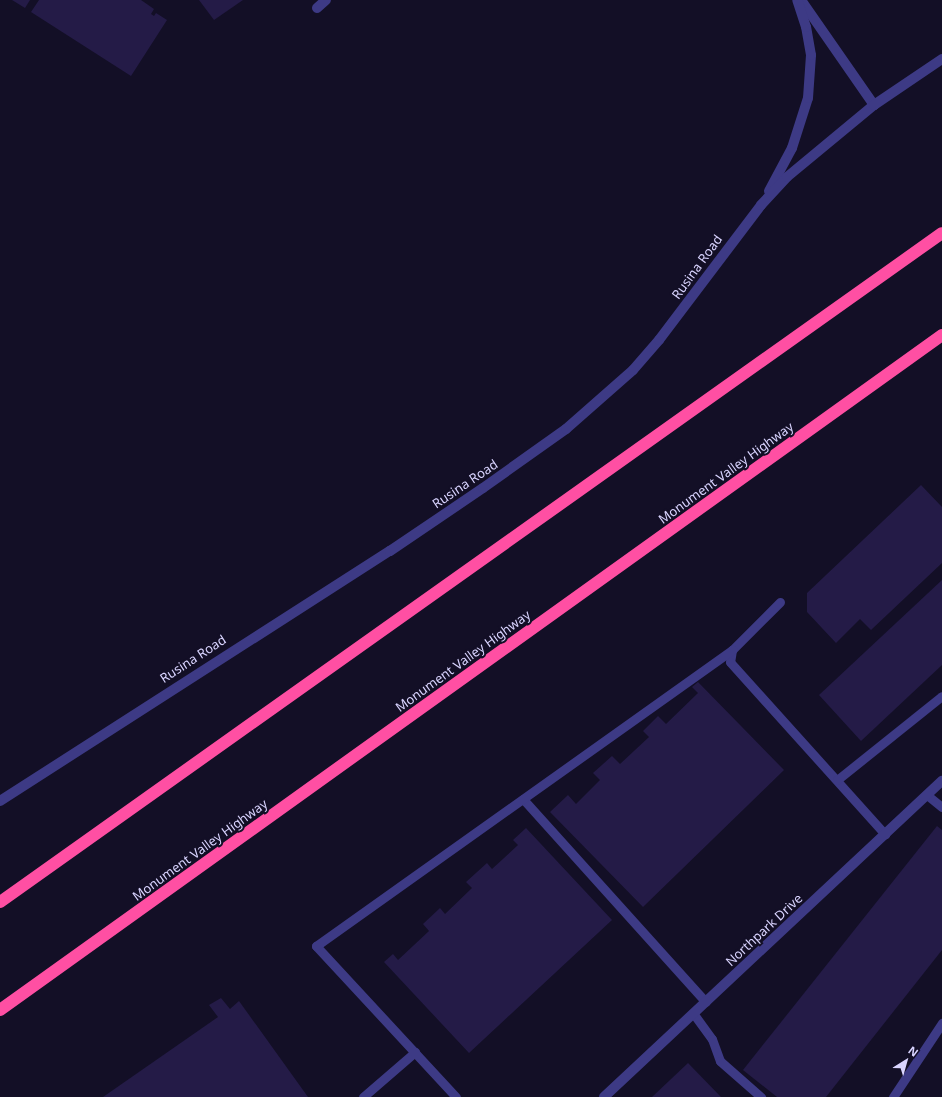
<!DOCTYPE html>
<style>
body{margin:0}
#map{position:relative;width:942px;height:1097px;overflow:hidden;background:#130f26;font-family:"Noto Sans",sans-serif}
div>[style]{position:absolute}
.building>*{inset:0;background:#241b47}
.service>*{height:9px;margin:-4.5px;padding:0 4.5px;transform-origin:4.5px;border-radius:4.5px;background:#3d3a85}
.minor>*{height:10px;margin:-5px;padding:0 5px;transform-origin:5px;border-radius:5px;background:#3d3a85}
.tertiary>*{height:10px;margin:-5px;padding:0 5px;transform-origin:5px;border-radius:5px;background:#3d3a85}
.motorway>*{height:12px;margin:-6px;padding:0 6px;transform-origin:6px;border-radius:6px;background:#ff4fa3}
span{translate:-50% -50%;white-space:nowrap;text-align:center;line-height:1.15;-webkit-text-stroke:4px #130f26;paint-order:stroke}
.street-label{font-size:13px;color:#d9d4ff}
.north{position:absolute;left:886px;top:1041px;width:40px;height:40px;-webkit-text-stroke:3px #130f26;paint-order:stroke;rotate:37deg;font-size:11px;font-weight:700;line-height:16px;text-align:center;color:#d9d4ff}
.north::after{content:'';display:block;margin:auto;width:14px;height:18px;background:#d9d4ff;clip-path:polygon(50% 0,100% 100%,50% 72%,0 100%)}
</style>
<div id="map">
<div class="building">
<div style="clip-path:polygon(12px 0,30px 0,25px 8px)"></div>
<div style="clip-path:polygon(39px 0,141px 0,154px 9px,151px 14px,154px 16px,156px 13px,167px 20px,131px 76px,31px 12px)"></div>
<div style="clip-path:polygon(199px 0,243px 0,214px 20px)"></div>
<div style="clip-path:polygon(921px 485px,942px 507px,942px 563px,871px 630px,860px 619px,836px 643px,807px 612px,807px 593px)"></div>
<div style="clip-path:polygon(942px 580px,942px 665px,861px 741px,819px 695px)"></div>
<div style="clip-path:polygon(698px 682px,784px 770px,643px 907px,550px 812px,568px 795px,576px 804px,600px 780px,593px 773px,612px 756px,620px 764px,649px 737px,643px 731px,658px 716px,666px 724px,698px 693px,692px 687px)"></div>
<div style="clip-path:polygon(937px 826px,942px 830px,942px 950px,826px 1097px,777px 1097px,743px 1070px)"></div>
<div style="clip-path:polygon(526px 828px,612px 920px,469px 1053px,384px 962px,393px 954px,398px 960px,429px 931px,423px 924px,440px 908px,445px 914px,472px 888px,466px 882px,487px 863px,492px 869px,518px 845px,513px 840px)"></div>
<div style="clip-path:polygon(221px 998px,230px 1009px,239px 1001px,308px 1097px,103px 1097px,218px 1017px,209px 1005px)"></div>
<div style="clip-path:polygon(688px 1063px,721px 1097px,652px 1097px)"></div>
</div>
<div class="service">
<div style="left:780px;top:602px;width:68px;rotate:135deg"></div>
<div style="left:732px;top:650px;width:12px;rotate:99deg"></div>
<div style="left:730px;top:662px;width:232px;rotate:48deg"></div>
<div style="left:837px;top:780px;width:134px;rotate:-38.7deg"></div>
<div style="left:927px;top:795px;width:19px;rotate:39deg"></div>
<div style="left:523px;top:799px;width:273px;rotate:48deg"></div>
<div style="left:693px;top:1013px;width:32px;rotate:54deg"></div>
<div style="left:712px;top:1039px;width:23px;rotate:70deg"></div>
<div style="left:720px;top:1061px;width:55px;rotate:41.3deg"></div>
<div style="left:363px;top:1097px;width:69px;rotate:-40.9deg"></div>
<div style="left:456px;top:1097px;width:206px;rotate:-132.8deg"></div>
<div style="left:316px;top:946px;width:511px;rotate:-35.43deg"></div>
<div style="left:893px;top:1097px;width:89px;rotate:-56.5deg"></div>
</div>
<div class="minor">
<div style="left:801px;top:0;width:128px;rotate:55.2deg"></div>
<div style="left:317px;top:8px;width:12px;rotate:-42deg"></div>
<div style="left:604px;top:1097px;width:463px;rotate:-43.1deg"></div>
</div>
<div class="tertiary">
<div style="left:769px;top:191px;width:49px;rotate:-61.9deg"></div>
<div style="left:792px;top:148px;width:52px;rotate:-72.3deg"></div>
<div style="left:808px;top:98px;width:43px;rotate:-86deg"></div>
<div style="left:811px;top:55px;width:28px;rotate:-100deg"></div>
<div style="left:806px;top:27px;width:28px;rotate:-108deg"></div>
<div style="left:0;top:801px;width:463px;rotate:-32.7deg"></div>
<div style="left:390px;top:551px;width:112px;rotate:-34.1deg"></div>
<div style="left:483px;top:488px;width:102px;rotate:-35.4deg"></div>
<div style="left:566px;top:429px;width:89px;rotate:-41.4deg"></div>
<div style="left:633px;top:370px;width:40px;rotate:-49deg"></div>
<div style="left:659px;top:340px;width:169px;rotate:-52.9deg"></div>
<div style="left:761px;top:205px;width:38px;rotate:-47deg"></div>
<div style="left:787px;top:177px;width:113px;rotate:-39.6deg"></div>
<div style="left:874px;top:105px;width:82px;rotate:-34.1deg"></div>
</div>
<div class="motorway">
<div style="left:0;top:902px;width:1155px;rotate:-35.38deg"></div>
<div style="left:0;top:1010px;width:1159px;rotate:-35.62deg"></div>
</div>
<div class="street-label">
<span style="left:697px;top:267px;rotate:-54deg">Rusina Road</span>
<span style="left:726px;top:473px;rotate:-36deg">Monument Valley Highway</span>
<span style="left:465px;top:484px;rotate:-34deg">Rusina Road</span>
<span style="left:193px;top:659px;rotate:-33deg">Rusina Road</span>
<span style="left:463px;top:661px;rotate:-36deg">Monument Valley Highway</span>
<span style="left:200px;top:850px;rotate:-36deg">Monument Valley Highway</span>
<span style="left:764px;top:930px;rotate:-43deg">Northpark Drive</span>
</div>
<div class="north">N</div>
</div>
